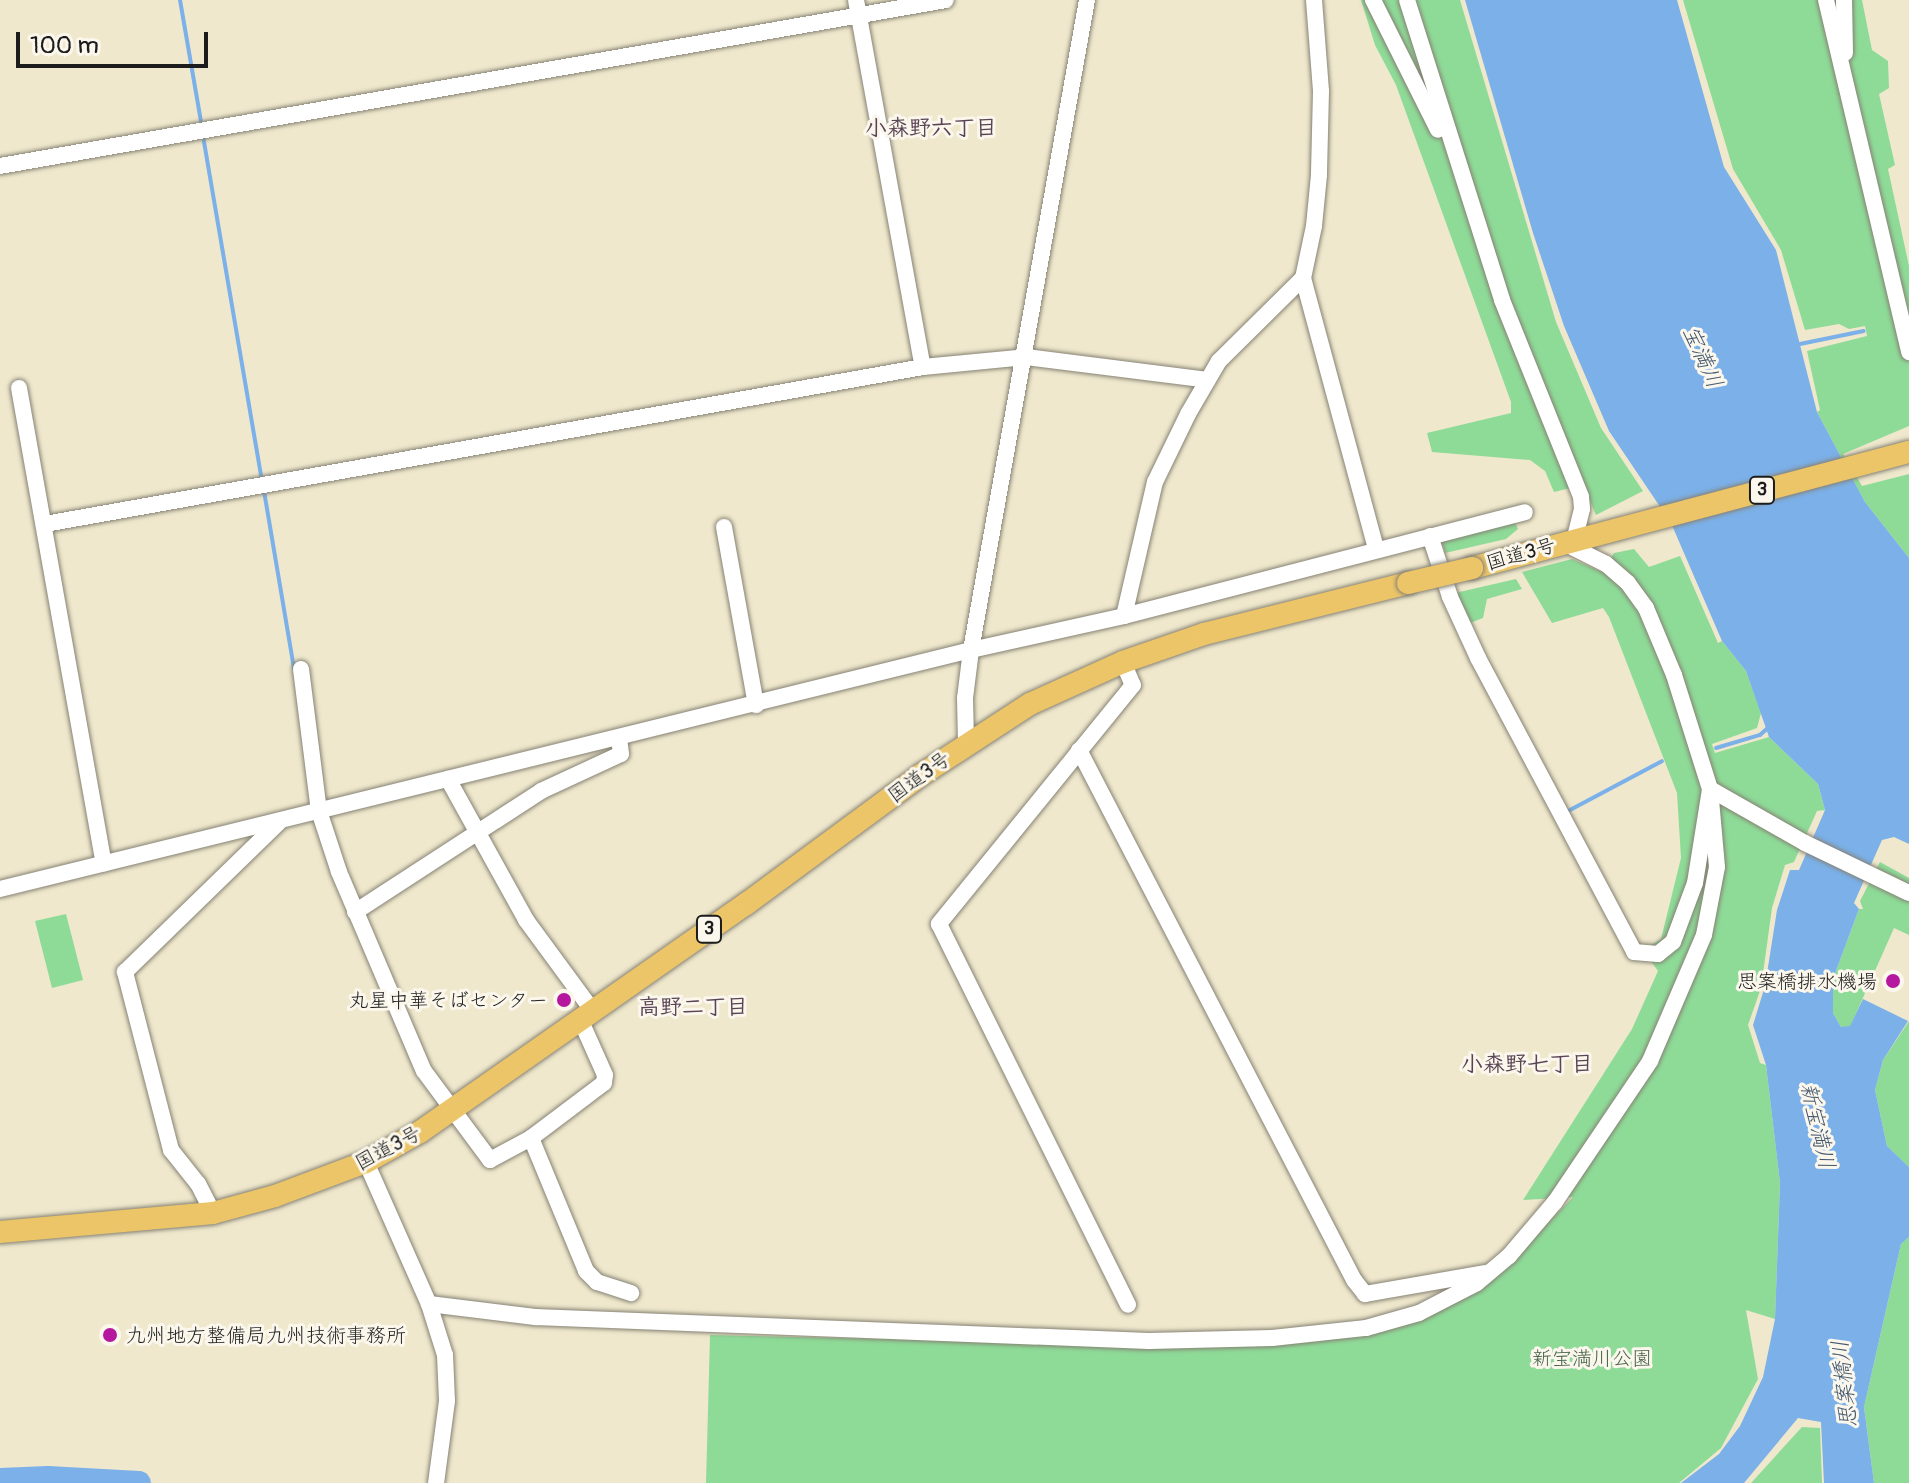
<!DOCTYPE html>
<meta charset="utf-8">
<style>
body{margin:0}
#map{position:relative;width:1909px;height:1483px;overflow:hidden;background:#efe8cd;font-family:Pangolin,"Klee One",sans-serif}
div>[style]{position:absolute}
.green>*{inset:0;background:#8edb98}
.water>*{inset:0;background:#7bb0e9}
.stream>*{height:4px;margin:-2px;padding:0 2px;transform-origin:2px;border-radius:2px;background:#7bb0e9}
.river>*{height:24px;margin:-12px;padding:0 12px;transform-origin:12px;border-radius:12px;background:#7bb0e9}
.roads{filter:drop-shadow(0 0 2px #868274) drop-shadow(0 0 2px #868274)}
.minor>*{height:16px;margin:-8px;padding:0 8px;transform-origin:8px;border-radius:8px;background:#fff}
.highway>*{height:22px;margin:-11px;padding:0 11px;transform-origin:11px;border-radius:11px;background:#edc569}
.bridges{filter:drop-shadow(0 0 2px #868274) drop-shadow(0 0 2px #868274)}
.highway-bridge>*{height:22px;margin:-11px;padding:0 11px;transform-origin:11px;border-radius:11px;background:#edc569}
.dots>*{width:22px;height:22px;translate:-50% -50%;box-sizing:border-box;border:4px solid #fbf7ec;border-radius:50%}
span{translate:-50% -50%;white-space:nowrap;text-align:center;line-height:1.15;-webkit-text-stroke:6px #fbf7ec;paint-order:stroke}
.shield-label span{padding:2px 6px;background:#fbf7ec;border:2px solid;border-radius:6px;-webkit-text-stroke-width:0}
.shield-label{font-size:18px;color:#1c1c1c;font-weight:700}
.street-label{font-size:20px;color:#1c1c1c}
.poi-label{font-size:20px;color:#1c1c1c}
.right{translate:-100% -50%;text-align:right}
.left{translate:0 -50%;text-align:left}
.park-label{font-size:20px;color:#445f47}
.neighbourhood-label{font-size:22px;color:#594455;font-weight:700}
.water-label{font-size:22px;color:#42576e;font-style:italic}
.scale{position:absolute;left:16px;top:32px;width:192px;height:36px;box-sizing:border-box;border:4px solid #1c1c1c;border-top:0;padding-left:10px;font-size:24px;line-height:28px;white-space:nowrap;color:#1c1c1c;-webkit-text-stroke:6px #fbf7ec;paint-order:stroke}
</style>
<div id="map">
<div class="green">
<div style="clip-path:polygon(1361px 0,1460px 0,1556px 322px,1601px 428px,1643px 491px,1596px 515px,1583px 485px,1554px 492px,1545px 471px,1530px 460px,1432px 452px,1427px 433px,1511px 413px,1511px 402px,1396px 85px,1375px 45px)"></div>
<div style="clip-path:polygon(1683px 0,1862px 0,1872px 50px,1888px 61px,1889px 88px,1879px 94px,1895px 165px,1888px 169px,1909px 266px,1909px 426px,1843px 454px,1862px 486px,1909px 474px,1909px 558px,1865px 502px,1817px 412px,1820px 410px,1807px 351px,1867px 336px,1865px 326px,1849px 329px,1839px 324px,1805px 330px,1781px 250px,1733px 169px)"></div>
<div style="clip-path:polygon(1514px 520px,1518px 529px,1506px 539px,1445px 553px,1441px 537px)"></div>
<div style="clip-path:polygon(1634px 549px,1649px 567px,1680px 556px,1718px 643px,1722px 641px,1746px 671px,1761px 713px,1757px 728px,1712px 744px,1715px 753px,1769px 737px,1818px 784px,1825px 810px,1817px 811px,1794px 862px,1785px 865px,1772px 908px,1761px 988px,1748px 1025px,1760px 1063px,1766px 1065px,1780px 1183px,1775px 1319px,1746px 1310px,1758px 1379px,1721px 1448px,1679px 1483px,706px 1483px,710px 1335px,1166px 1345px,1409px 1322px,1466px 1298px,1527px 1245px,1573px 1197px,1523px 1200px,1632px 1029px,1658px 971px,1643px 950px,1661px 939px,1681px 858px,1677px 793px,1609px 617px,1603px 608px,1552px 623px,1522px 572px,1572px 559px,1602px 572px,1614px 553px)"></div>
<div style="clip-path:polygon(1516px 579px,1522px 589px,1487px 599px,1483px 618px,1470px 623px,1455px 593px)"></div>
<div style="clip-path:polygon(1880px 862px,1909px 878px,1909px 935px,1894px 928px,1850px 1027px,1841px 1027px,1833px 1013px,1833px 979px,1859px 909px,1863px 909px,1860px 901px)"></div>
<div style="clip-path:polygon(66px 914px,83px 980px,52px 988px,35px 921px)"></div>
<div style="clip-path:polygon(1909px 1021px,1909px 1167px,1887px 1146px,1875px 1090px,1883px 1060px)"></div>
<div style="clip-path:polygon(1909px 1237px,1909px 1483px,1874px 1483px,1864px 1407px,1901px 1244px)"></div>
<div style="clip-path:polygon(1802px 1427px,1820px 1428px,1822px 1483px,1751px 1483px)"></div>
</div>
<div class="water">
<div style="clip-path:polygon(1465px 0,1677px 0,1724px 167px,1776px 250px,1817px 412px,1865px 502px,1909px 558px,1909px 844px,1894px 837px,1882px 840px,1854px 903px,1859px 909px,1833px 979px,1833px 1013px,1841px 1027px,1850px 1026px,1863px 999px,1908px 1021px,1883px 1060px,1875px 1090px,1887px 1146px,1909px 1167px,1909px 1237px,1901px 1244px,1864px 1407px,1874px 1483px,1824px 1483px,1821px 1422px,1798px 1418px,1744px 1483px,1681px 1483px,1719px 1454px,1740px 1426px,1763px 1377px,1775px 1319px,1780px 1183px,1766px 1065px,1753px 1025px,1765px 986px,1777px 910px,1790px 870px,1799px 870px,1825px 810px,1818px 784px,1769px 737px,1746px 671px,1722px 641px,1671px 523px,1609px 431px,1564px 326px,1533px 233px)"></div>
</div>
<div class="stream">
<div style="left:180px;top:0;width:129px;rotate:80.2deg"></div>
<div style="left:203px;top:136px;width:351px;rotate:80.3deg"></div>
<div style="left:1795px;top:345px;width:70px;rotate:-11.5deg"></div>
<div style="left:264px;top:491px;width:180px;rotate:80.4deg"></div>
<div style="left:1716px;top:748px;width:46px;rotate:-16.5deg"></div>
<div style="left:1760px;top:735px;width:12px;rotate:-42deg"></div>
<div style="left:1570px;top:810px;width:104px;rotate:-28deg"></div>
</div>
<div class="river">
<div style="left:0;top:1480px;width:48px;rotate:-2.4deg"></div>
<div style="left:48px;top:1478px;width:91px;rotate:3.1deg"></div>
</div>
<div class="roads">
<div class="minor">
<div style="left:856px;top:0;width:373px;rotate:79.7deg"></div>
<div style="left:1087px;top:0;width:660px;rotate:100.12deg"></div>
<div style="left:971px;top:650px;width:157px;rotate:-12.5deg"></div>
<div style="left:1124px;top:616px;width:414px;rotate:-14.5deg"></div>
<div style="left:1314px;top:0;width:91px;rotate:85.6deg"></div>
<div style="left:1321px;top:91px;width:84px;rotate:91.4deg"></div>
<div style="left:1319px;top:175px;width:51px;rotate:95.6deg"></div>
<div style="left:1314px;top:226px;width:53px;rotate:101.9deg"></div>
<div style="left:1303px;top:278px;width:280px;rotate:74.9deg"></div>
<div style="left:1373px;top:0;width:145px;rotate:63.4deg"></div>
<div style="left:1407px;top:0;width:315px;rotate:72.4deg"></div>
<div style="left:1502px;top:300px;width:212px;rotate:68.1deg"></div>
<div style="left:1581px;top:497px;width:12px;rotate:85deg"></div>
<div style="left:1582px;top:509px;width:30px;rotate:104deg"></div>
<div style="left:1826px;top:0;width:362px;rotate:76.7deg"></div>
<div style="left:1844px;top:0;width:53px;rotate:88.9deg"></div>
<div style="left:0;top:166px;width:960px;rotate:-9.95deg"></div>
<div style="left:19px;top:388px;width:483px;rotate:79.9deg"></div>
<div style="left:45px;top:524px;width:892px;rotate:-10.14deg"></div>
<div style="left:923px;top:367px;width:103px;rotate:-5.5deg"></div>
<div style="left:1026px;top:357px;width:183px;rotate:7.2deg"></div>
<div style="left:724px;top:527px;width:181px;rotate:79.8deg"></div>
<div style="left:1430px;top:536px;width:64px;rotate:71.8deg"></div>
<div style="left:1450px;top:597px;width:67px;rotate:65.3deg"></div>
<div style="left:1478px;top:658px;width:333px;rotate:62deg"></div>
<div style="left:1634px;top:952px;width:24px;rotate:5deg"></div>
<div style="left:1658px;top:954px;width:19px;rotate:-39deg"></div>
<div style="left:1673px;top:942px;width:63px;rotate:-69.6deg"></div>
<div style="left:1695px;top:883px;width:95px;rotate:-80.9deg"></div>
<div style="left:1710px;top:789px;width:109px;rotate:29.6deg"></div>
<div style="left:1805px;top:843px;width:115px;rotate:25.7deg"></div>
<div style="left:1124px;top:616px;width:138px;rotate:-77deg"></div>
<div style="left:1155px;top:482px;width:76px;rotate:-64.1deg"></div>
<div style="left:1188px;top:414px;width:61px;rotate:-59.7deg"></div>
<div style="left:1219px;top:361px;width:118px;rotate:-44.7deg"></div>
<div style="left:1123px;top:662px;width:25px;rotate:67deg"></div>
<div style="left:1133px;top:685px;width:308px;rotate:129.1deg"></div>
<div style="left:939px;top:924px;width:425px;rotate:63.6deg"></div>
<div style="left:301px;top:669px;width:143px;rotate:82.8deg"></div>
<div style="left:319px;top:811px;width:64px;rotate:71.8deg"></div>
<div style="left:339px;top:872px;width:216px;rotate:66.9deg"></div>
<div style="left:424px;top:1071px;width:111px;rotate:53.4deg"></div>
<div style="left:490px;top:1160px;width:47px;rotate:-28.2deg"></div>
<div style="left:531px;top:1138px;width:144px;rotate:67.5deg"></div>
<div style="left:586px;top:1271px;width:16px;rotate:45deg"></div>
<div style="left:597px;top:1282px;width:36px;rotate:18deg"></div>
<div style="left:1079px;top:750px;width:597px;rotate:62.58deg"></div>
<div style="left:1354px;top:1280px;width:18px;rotate:52deg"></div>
<div style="left:1365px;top:1294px;width:122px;rotate:-9.9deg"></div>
<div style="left:448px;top:779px;width:161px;rotate:61deg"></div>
<div style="left:526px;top:920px;width:112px;rotate:53.7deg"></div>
<div style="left:0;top:889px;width:1000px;rotate:-13.83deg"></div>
<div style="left:971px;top:650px;width:48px;rotate:97.1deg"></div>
<div style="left:965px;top:698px;width:45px;rotate:88.7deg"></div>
<div style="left:355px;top:912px;width:222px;rotate:-33deg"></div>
<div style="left:541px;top:791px;width:88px;rotate:-24.8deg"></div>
<div style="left:621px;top:754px;width:17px;rotate:-97deg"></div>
<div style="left:531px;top:1138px;width:91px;rotate:-37deg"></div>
<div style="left:604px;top:1083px;width:8px;rotate:-83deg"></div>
<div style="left:605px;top:1075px;width:61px;rotate:-114.1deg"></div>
<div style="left:366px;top:1162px;width:155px;rotate:66.1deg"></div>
<div style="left:429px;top:1304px;width:53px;rotate:72.6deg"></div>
<div style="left:445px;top:1355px;width:46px;rotate:87.5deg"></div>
<div style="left:447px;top:1401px;width:83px;rotate:97.6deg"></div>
<div style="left:213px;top:1213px;width:33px;rotate:-117deg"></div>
<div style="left:198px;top:1184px;width:43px;rotate:-128.5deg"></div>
<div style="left:171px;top:1150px;width:184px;rotate:-104.5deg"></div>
<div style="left:125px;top:972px;width:215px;rotate:-44.2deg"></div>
<div style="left:429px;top:1304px;width:107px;rotate:7deg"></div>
<div style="left:535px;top:1317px;width:614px;rotate:2.24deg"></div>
<div style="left:1149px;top:1341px;width:123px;rotate:-1.4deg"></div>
<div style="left:1272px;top:1338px;width:95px;rotate:-6.1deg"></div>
<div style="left:1366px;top:1328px;width:55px;rotate:-15.8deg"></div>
<div style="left:1419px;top:1313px;width:65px;rotate:-27.3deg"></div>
<div style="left:1477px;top:1283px;width:42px;rotate:-40.2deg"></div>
<div style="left:1509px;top:1256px;width:71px;rotate:-49.6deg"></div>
<div style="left:1555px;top:1202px;width:170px;rotate:-56deg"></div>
<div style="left:1650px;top:1061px;width:137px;rotate:-66.8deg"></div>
<div style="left:1704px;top:935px;width:69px;rotate:-79.2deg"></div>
<div style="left:1717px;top:867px;width:78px;rotate:-95.1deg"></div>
<div style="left:1710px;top:789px;width:120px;rotate:-107.5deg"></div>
<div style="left:1674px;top:675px;width:73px;rotate:-112.7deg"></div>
<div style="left:1646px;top:608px;width:31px;rotate:-126deg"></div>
<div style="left:1628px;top:583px;width:29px;rotate:-139deg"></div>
<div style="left:1606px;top:564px;width:49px;rotate:-153.4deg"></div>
</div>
<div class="highway">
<div style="left:1472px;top:568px;width:452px;rotate:-14.9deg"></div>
<div style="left:0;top:1232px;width:214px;rotate:-5.1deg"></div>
<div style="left:213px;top:1213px;width:64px;rotate:-15.3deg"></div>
<div style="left:275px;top:1196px;width:97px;rotate:-20.5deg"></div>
<div style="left:366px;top:1162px;width:62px;rotate:-29.1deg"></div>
<div style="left:420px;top:1132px;width:398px;rotate:-35deg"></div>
<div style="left:746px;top:904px;width:217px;rotate:-36.4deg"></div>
<div style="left:921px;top:775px;width:130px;rotate:-33.1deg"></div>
<div style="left:1030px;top:704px;width:102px;rotate:-24.3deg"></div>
<div style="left:1123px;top:662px;width:86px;rotate:-19.1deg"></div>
<div style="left:1204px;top:634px;width:210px;rotate:-14deg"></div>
</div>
</div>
<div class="bridges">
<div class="highway-bridge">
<div style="left:1408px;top:583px;width:66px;rotate:-13.2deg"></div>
</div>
</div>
<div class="dots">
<div style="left:1893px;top:981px;background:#b5179e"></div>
<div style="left:564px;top:1000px;background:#b5179e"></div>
<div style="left:110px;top:1335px;background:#b5179e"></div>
</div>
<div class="shield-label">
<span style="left:1762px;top:490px">3</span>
<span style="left:709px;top:929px">3</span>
</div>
<div class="street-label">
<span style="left:1521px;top:554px;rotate:-16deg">国道3号</span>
<span style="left:919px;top:777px;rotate:-36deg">国道3号</span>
<span style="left:388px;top:1148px;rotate:-28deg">国道3号</span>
</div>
<div class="poi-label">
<span class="right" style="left:1877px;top:981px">思案橋排水機場</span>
<span class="right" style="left:548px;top:1000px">丸星中華そばセンター</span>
<span class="left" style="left:126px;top:1335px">九州地方整備局九州技術事務所</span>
</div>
<div class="park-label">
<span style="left:1592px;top:1358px">新宝満川公園</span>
</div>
<div class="neighbourhood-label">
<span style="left:931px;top:129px">小森野六丁目</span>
<span style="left:693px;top:1008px">高野二丁目</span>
<span style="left:1527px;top:1065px">小森野七丁目</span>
</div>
<div class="water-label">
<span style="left:1702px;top:357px;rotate:66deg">宝満川</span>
<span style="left:1817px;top:1126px;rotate:77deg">新宝満川</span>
<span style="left:1845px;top:1384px;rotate:-96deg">思案橋川</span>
</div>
<div class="scale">100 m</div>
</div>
